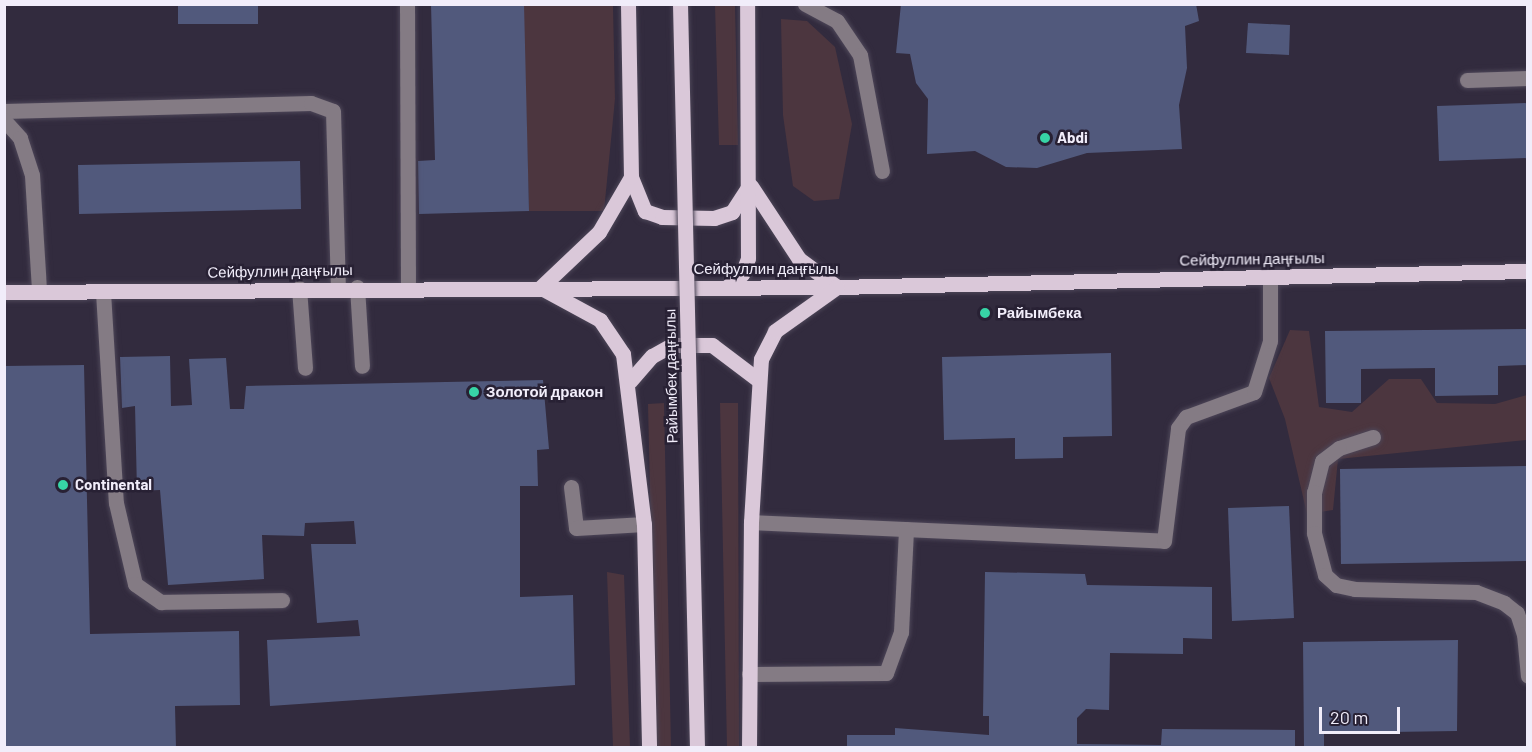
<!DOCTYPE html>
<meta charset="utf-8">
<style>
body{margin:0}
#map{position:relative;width:1532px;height:752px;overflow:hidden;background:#322b3e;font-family:Barlow,sans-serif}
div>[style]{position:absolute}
.green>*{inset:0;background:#4c363f}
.building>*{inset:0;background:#51597c}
.roads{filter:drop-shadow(0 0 2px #4d4658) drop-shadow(0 0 2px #4d4658)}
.minor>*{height:15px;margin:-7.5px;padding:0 7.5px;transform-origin:7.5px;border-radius:7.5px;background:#847b84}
.major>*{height:15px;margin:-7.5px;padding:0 7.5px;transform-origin:7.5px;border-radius:7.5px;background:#dac8d9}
.bridges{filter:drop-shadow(0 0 2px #4d4658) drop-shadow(0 0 2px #4d4658)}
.major-bridge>*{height:15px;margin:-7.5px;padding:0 7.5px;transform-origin:7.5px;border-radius:7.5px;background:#dac8d9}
.dots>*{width:16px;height:16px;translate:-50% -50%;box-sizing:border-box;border:3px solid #282134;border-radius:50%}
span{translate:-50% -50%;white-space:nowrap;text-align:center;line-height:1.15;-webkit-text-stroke:5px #282134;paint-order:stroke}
.poi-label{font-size:15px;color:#f1edfa;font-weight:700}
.left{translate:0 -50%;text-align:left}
.street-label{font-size:15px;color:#f1edfa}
.frame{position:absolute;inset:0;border:6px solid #f1edfa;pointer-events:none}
.scale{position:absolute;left:1319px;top:707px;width:81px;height:27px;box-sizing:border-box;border:3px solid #f1edfa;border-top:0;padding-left:8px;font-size:18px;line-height:21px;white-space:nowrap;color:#f1edfa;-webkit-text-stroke:4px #282134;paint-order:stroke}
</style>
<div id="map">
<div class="green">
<div style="clip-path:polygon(523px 5px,613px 5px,615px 99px,604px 211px,529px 211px)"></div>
<div style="clip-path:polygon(715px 5px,735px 5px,738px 145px,719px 145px)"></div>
<div style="clip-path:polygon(781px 19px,807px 21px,835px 47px,852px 124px,839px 199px,814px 201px,793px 186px,783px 115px)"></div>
<div style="clip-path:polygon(1290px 330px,1309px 331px,1319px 407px,1352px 412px,1389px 379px,1421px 379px,1437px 403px,1495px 404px,1527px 395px,1527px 440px,1338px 459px,1333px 510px,1307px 514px,1285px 419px,1269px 378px)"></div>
<div style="clip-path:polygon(664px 403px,671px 747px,656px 747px,648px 404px)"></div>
<div style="clip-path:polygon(720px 403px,738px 403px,739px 747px,727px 747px)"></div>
<div style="clip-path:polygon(607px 572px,624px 575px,630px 747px,613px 747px)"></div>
</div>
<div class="building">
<div style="clip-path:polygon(431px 4px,524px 4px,529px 211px,419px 214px,418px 161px,435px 160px)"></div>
<div style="clip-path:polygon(901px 4px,1196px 4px,1199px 21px,1185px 26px,1187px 68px,1179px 105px,1182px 149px,1087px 153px,1037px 168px,1006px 167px,975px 151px,927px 154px,928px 99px,916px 83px,910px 54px,896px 53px)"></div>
<div style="clip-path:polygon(178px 5px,258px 5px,258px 24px,178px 24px)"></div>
<div style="clip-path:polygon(1248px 23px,1290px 25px,1289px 55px,1246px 53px)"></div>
<div style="clip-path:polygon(1528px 103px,1528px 158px,1439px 161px,1437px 106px)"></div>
<div style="clip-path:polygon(300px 161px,301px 209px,79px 214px,78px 165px)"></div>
<div style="clip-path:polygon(1528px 329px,1528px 365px,1498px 366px,1498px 395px,1435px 396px,1435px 368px,1361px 369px,1361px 403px,1326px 403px,1325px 331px)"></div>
<div style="clip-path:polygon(1111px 353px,1112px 436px,1063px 437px,1063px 458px,1015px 459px,1015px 438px,944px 440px,942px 357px)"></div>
<div style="clip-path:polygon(170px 356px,171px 406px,192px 405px,189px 359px,226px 358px,230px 409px,244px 409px,246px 386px,543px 380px,549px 449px,537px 450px,538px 486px,520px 486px,520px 597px,573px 595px,575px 685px,270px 706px,267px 640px,360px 636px,358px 620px,317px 623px,311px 544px,356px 544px,354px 521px,305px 523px,304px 536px,262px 535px,264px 579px,168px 585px,160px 490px,137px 491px,135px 406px,122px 408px,120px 357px)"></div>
<div style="clip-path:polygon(84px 365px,90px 634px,239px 631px,240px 705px,175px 706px,176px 748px,4px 748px,4px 366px)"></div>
<div style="clip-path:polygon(1528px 466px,1528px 561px,1341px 564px,1340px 469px)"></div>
<div style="clip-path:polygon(1289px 506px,1294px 618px,1232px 621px,1228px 508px)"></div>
<div style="clip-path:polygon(985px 572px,1085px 574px,1087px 585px,1212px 587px,1212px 639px,1183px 638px,1183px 654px,1110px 653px,1109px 710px,1086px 709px,1077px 718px,1077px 744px,1161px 745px,1162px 729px,1295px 730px,1295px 748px,847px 748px,847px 735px,895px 735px,895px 728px,989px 735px,989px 716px,983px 716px)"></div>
<div style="clip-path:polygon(1458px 640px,1457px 731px,1324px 733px,1324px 748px,1304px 748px,1303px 642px)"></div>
</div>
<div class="roads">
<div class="minor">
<div style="left:407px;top:4px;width:282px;rotate:89.8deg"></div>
<div style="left:805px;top:4px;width:36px;rotate:28deg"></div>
<div style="left:837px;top:21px;width:41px;rotate:55.9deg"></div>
<div style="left:860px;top:55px;width:118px;rotate:79.3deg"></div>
<div style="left:1467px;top:80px;width:61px;rotate:-1.9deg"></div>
<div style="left:4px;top:111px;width:307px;rotate:-1.5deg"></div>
<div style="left:311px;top:103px;width:23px;rotate:20deg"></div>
<div style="left:333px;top:111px;width:177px;rotate:88.4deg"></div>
<div style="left:4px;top:120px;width:24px;rotate:48deg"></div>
<div style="left:20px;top:138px;width:39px;rotate:72deg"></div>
<div style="left:32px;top:175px;width:115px;rotate:86.5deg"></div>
<div style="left:357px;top:287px;width:79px;rotate:86.4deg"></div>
<div style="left:299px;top:288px;width:80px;rotate:85.7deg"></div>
<div style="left:103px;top:292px;width:211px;rotate:86.5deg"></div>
<div style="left:116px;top:503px;width:83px;rotate:76.8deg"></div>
<div style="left:135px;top:584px;width:32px;rotate:35deg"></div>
<div style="left:161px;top:602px;width:121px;rotate:-0.9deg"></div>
<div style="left:1373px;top:437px;width:36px;rotate:162deg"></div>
<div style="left:1339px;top:448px;width:21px;rotate:143deg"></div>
<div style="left:1322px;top:461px;width:32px;rotate:104deg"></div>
<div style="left:1314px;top:492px;width:41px;rotate:90deg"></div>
<div style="left:1314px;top:533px;width:43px;rotate:75.3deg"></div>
<div style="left:1325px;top:575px;width:15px;rotate:42deg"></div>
<div style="left:1336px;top:585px;width:19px;rotate:12deg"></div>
<div style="left:1355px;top:589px;width:121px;rotate:1.4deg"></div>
<div style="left:1476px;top:592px;width:30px;rotate:21deg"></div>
<div style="left:1504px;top:603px;width:16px;rotate:38deg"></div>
<div style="left:1517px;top:613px;width:22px;rotate:72deg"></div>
<div style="left:1524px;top:634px;width:42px;rotate:84.6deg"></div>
<div style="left:571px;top:487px;width:41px;rotate:83deg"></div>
<div style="left:576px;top:528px;width:68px;rotate:-3.4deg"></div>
<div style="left:751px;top:522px;width:413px;rotate:2.6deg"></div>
<div style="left:1164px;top:541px;width:114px;rotate:-82.9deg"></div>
<div style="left:1178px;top:428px;width:14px;rotate:-54deg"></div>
<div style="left:1186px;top:417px;width:72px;rotate:-20.2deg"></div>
<div style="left:1254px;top:392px;width:53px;rotate:-72.6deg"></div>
<div style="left:1270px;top:341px;width:64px;rotate:-90deg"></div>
<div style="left:749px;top:674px;width:137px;rotate:-0.4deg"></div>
<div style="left:886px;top:673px;width:44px;rotate:-69.9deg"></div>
<div style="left:901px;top:632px;width:103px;rotate:-87.2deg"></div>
</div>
<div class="major">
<div style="left:631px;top:177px;width:37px;rotate:68deg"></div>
<div style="left:645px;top:211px;width:18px;rotate:19deg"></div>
<div style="left:662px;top:217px;width:52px;rotate:1.1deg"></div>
<div style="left:714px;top:218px;width:19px;rotate:-18deg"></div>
<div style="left:732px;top:212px;width:31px;rotate:-57deg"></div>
<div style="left:751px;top:186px;width:87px;rotate:56.7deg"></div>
<div style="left:799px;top:259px;width:47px;rotate:36.4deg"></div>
<div style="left:727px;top:287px;width:20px;rotate:-41deg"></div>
<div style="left:742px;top:274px;width:17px;rotate:-69deg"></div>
<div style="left:748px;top:258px;width:254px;rotate:-90.2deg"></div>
<div style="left:540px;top:288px;width:81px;rotate:-43.5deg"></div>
<div style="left:599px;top:232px;width:64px;rotate:-59.8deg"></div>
<div style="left:631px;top:177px;width:173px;rotate:-91deg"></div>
<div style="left:543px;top:289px;width:65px;rotate:28.5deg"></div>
<div style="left:600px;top:320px;width:41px;rotate:55.9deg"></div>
<div style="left:623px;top:354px;width:171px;rotate:83deg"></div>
<div style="left:644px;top:524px;width:224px;rotate:88.7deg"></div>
<div style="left:4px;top:292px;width:833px;rotate:-0.34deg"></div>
<div style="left:837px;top:287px;width:691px;rotate:-1.33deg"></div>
<div style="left:630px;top:381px;width:33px;rotate:-49deg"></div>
<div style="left:652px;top:356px;width:23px;rotate:-29deg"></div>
<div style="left:672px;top:345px;width:40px"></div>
<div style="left:712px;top:345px;width:56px;rotate:37.1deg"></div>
<div style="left:749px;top:748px;width:226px;rotate:-89.5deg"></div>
<div style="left:751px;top:522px;width:163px;rotate:-86.5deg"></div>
<div style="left:761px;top:359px;width:31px;rotate:-63deg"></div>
<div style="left:775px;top:331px;width:76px;rotate:-35.4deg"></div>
</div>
</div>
<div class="bridges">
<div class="major-bridge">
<div style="left:680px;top:4px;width:744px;rotate:88.69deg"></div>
</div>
</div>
<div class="dots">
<div style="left:1045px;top:138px;background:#37d4a6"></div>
<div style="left:985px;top:313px;background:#37d4a6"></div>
<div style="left:474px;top:392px;background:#37d4a6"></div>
<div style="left:63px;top:485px;background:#37d4a6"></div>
</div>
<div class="poi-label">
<span class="left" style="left:1057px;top:138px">Abdi</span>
<span class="left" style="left:997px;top:313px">Райымбека</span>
<span class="left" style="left:486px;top:392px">Золотой дракон</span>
<span class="left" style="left:75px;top:485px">Continental</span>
</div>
<div class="street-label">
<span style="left:1252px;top:259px;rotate:-1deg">Сейфуллин даңғылы</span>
<span style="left:766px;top:269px">Сейфуллин даңғылы</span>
<span style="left:280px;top:271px;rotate:-1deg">Сейфуллин даңғылы</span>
<span style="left:671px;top:376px;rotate:-91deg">Райымбек даңғылы</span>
</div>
<div class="frame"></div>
<div class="scale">20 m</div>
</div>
